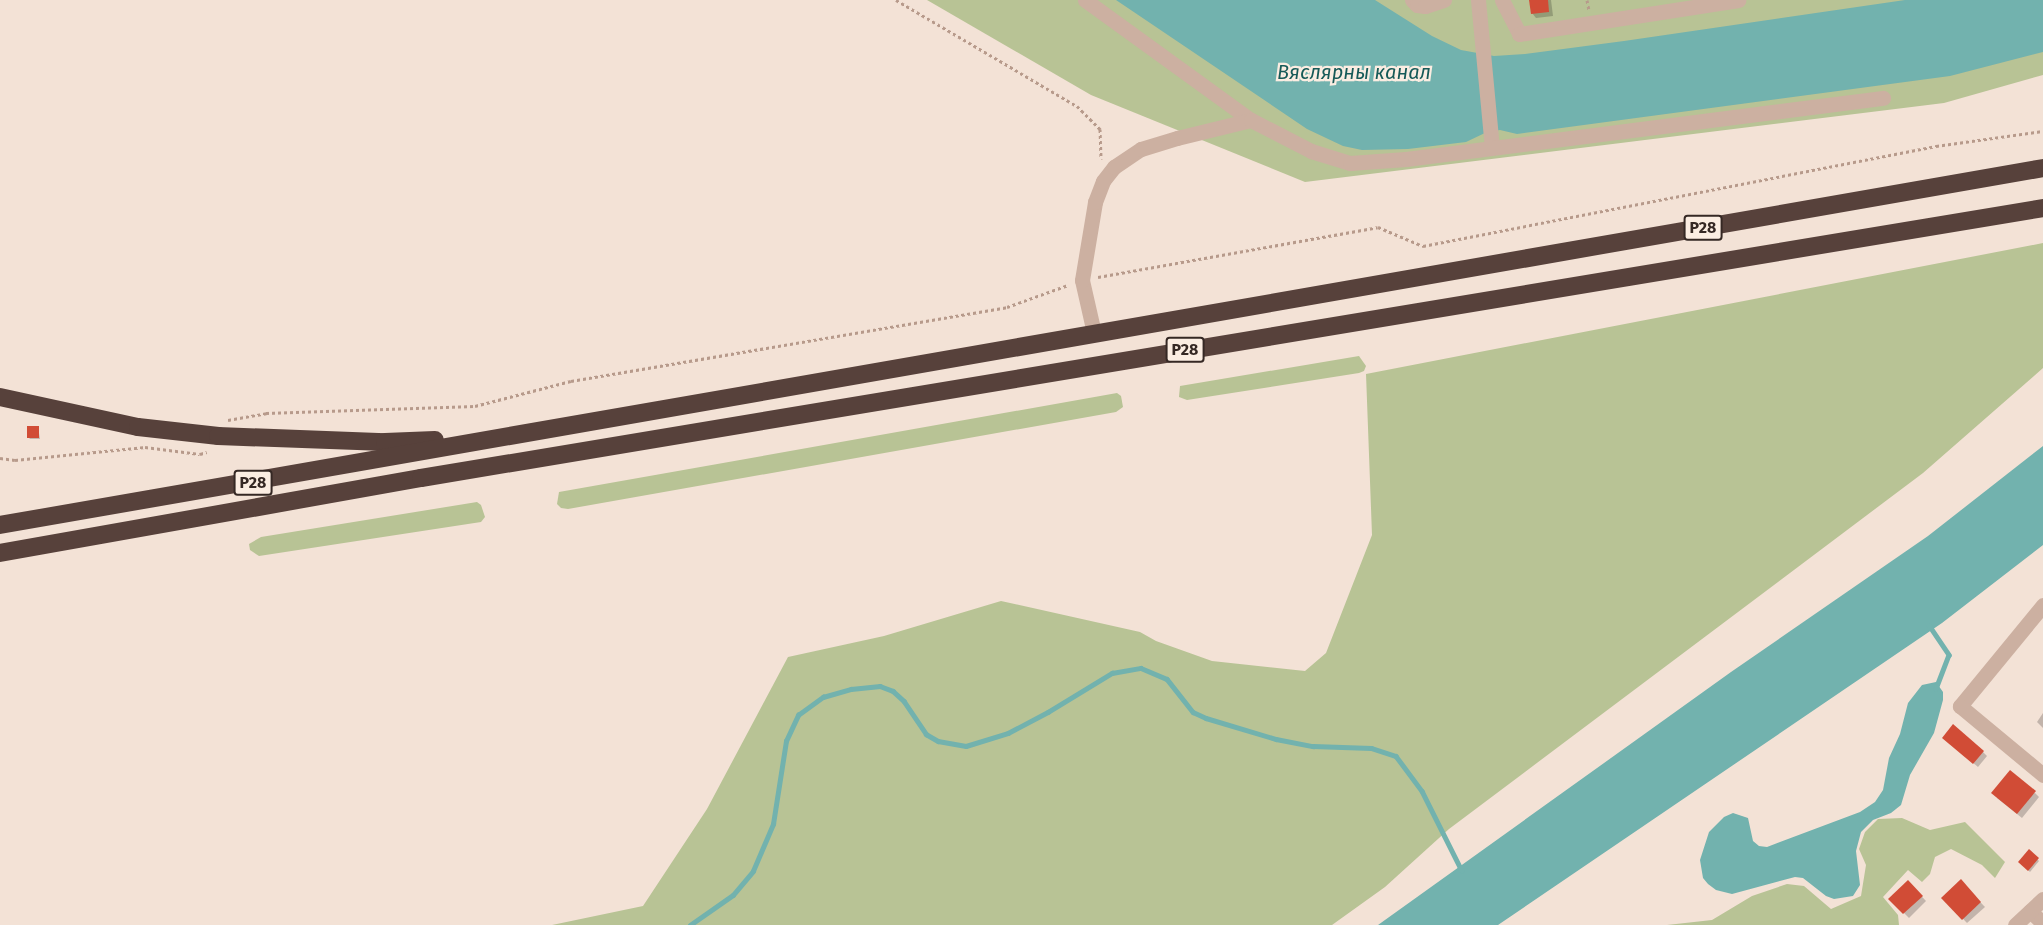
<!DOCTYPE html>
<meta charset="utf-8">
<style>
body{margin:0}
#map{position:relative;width:2043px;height:925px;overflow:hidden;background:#f3e2d6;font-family:"Fira Sans",sans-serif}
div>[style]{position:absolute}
.green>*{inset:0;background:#b8c395}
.water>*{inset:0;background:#72b2ae}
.shadow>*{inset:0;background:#0003}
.stream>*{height:4.5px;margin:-2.25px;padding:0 2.25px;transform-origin:2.25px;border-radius:2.25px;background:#72b2ae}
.building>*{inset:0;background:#d14c36}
.path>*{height:3px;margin-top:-1.5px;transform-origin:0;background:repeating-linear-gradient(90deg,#b79a8b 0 3px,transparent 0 6px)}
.minor>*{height:15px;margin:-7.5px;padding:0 7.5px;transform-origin:7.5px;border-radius:7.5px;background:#ccb0a1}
.highway>*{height:18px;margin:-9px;padding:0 9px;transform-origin:9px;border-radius:9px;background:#57413b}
span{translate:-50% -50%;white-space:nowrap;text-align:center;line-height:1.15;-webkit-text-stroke:4.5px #fbede2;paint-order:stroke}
.shield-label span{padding:2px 4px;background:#fbede2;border:2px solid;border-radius:4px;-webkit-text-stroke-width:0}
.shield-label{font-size:16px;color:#352824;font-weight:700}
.water-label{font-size:20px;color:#175a58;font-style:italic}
</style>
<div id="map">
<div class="green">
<div style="clip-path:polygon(927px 0,2043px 0,2043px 75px,1944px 103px,1305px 182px,1091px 95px)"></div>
<div style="clip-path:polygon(2043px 243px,2043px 368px,1923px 473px,1449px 829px,1385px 887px,1332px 925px,552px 925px,643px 906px,707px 809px,788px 657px,884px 636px,1001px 601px,1140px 632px,1156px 641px,1212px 661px,1305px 671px,1326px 653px,1372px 535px,1366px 374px)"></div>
<div style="clip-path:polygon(1359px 356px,1366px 366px,1364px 371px,1359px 373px,1187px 400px,1179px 397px,1180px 386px)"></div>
<div style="clip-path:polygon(1117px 393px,1121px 396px,1123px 407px,1116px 412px,568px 509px,561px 508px,557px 504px,559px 492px)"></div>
<div style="clip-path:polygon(477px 502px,481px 505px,485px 517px,481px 522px,259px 556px,250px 550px,249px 544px,261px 537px)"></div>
<div style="clip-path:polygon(1902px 818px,1930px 830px,1965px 822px,2005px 862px,1995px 878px,1982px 865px,1951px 849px,1935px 857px,1930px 874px,1922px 882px,1908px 870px,1883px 897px,1898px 915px,1899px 925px,1667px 925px,1712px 920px,1752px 896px,1787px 884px,1804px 886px,1831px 909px,1861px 896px,1866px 865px,1859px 849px,1865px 832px,1878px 819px)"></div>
</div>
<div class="water">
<div style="clip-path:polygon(1116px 0,1375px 0,1432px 36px,1461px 50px,1494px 56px,1525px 54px,1624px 41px,1905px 0,2043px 0,2043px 52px,1950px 76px,1517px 134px,1500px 130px,1487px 132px,1466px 142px,1408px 149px,1362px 150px,1343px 146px,1307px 129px)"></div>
<div style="clip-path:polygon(2043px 446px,2043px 545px,1942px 623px,1498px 925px,1378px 925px,1731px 672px,1928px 536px)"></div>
<div style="clip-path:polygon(1936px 682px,1943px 692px,1943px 700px,1934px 733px,1910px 775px,1901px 805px,1891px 813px,1873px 820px,1861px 832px,1856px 851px,1860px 885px,1853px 896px,1834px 899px,1826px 896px,1803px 878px,1795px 877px,1732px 894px,1716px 890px,1708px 884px,1703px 878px,1700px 860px,1709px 832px,1724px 817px,1733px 813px,1748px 818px,1753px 841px,1759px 846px,1767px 847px,1860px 812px,1875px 802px,1883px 790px,1889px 758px,1900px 734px,1908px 703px,1922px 685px)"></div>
</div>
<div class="shadow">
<div style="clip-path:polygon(1530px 0,1551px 0,1553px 16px,1536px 18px,1532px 13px)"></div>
<div style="clip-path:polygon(38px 427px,40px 439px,30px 439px,29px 438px)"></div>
<div style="clip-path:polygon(2043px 713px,2043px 728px,2037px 722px)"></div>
<div style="clip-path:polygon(1948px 742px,1983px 752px,1987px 756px,1978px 767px)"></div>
<div style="clip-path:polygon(2035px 793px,2039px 797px,2022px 818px,1997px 798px)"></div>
<div style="clip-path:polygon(2029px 851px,2039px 861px,2030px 872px,2020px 862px)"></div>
<div style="clip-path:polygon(1908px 882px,1926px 901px,1909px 918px,1890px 899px)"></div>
<div style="clip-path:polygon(1961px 882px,1985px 907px,1967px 923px,1943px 898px)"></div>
</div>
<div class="stream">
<div style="left:1929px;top:625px;width:36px;rotate:56deg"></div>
<div style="left:1949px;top:655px;width:36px;rotate:111deg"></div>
<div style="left:690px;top:925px;width:52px;rotate:-34.9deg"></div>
<div style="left:733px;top:895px;width:31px;rotate:-50deg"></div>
<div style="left:753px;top:871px;width:51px;rotate:-66.9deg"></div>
<div style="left:773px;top:824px;width:84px;rotate:-81.1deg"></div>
<div style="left:786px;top:741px;width:29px;rotate:-65deg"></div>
<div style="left:798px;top:715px;width:31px;rotate:-36deg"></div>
<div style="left:823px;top:697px;width:29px;rotate:-16deg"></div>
<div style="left:851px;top:689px;width:29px;rotate:-6deg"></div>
<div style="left:880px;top:686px;width:14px;rotate:21deg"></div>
<div style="left:893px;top:691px;width:15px;rotate:42deg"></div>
<div style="left:904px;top:701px;width:40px;rotate:56deg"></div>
<div style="left:926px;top:734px;width:14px;rotate:30deg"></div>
<div style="left:938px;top:741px;width:28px;rotate:10deg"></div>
<div style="left:966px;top:746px;width:44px;rotate:-17.2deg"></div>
<div style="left:1008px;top:733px;width:45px;rotate:-27.7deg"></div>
<div style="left:1048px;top:712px;width:75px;rotate:-31.4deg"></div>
<div style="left:1112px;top:673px;width:29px;rotate:-10deg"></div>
<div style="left:1141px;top:668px;width:28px;rotate:23deg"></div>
<div style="left:1167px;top:679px;width:42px;rotate:51.8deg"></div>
<div style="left:1193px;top:712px;width:14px;rotate:25deg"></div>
<div style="left:1206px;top:718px;width:73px;rotate:16.7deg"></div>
<div style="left:1276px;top:739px;width:38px;rotate:11deg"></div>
<div style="left:1313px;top:746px;width:58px;rotate:2deg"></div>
<div style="left:1371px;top:748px;width:26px;rotate:18deg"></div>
<div style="left:1396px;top:756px;width:44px;rotate:53.4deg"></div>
<div style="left:1422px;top:791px;width:89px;rotate:63.4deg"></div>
</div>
<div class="building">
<div style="clip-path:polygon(1529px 0,1548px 0,1549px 12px,1531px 14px)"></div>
<div style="clip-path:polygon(27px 426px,39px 426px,39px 438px,27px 438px)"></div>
<div style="clip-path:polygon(1953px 724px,1984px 751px,1973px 764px,1942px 738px)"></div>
<div style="clip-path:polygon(2010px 770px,2036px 791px,2017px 814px,1991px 793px)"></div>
<div style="clip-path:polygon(2029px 849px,2039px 858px,2028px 871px,2018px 862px)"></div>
<div style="clip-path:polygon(1961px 879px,1981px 902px,1962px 920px,1941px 898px)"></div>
<div style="clip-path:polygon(1908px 880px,1923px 896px,1903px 914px,1888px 899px)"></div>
</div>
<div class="path">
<div style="left:896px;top:0;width:210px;rotate:30.4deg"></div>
<div style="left:1077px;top:106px;width:33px;rotate:45deg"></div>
<div style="left:1100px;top:129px;width:30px;rotate:88deg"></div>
<div style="left:1587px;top:0;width:10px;rotate:79deg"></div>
<div style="left:1098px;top:277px;width:284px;rotate:-10.1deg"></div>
<div style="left:1378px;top:227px;width:49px;rotate:22.9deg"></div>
<div style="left:1423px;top:246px;width:523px;rotate:-11.03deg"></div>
<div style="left:1936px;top:146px;width:108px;rotate:-8deg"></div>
<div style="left:228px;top:420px;width:39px;rotate:-10deg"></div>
<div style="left:266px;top:413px;width:209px;rotate:-1.9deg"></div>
<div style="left:475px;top:406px;width:99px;rotate:-14.6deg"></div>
<div style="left:571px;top:381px;width:442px;rotate:-9.6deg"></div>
<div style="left:1007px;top:307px;width:65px;rotate:-19.8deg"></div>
<div style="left:0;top:458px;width:15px;rotate:8deg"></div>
<div style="left:15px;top:460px;width:131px;rotate:-5.7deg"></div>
<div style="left:145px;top:447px;width:55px;rotate:7.3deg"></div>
<div style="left:200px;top:454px;width:7px;rotate:-16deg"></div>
</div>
<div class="minor">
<div style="left:1085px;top:0;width:205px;rotate:35.9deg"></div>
<div style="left:1412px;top:0;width:7px;rotate:45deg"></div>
<div style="left:1417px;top:5px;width:8px;rotate:7deg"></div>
<div style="left:1425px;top:6px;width:20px;rotate:-18deg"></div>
<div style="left:1478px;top:0;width:148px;rotate:84.6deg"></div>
<div style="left:1502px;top:0;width:38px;rotate:63deg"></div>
<div style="left:1519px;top:34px;width:222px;rotate:-8.8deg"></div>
<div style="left:1094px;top:333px;width:54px;rotate:-102.8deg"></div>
<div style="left:1082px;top:280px;width:79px;rotate:-80.5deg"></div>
<div style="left:1095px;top:202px;width:22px;rotate:-69deg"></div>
<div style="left:1103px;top:181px;width:18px;rotate:-52deg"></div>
<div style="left:1114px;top:167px;width:32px;rotate:-34deg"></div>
<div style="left:1141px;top:149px;width:38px;rotate:-17deg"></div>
<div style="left:1177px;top:138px;width:76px;rotate:-13.7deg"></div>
<div style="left:1251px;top:120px;width:68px;rotate:27.3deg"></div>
<div style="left:1311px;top:151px;width:41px;rotate:17.1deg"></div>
<div style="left:1350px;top:163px;width:56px;rotate:-4.1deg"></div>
<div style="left:1406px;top:159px;width:481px;rotate:-7.3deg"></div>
<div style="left:2043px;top:605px;width:131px;rotate:129.4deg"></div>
<div style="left:1960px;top:706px;width:108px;rotate:39.7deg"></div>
<div style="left:2030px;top:911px;width:18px;rotate:43deg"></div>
<div style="left:2015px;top:925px;width:38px;rotate:-43deg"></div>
</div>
<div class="highway">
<div style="left:0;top:397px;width:141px;rotate:12.3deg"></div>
<div style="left:138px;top:427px;width:81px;rotate:6.4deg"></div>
<div style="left:218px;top:436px;width:167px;rotate:2.1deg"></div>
<div style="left:385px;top:442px;width:50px;rotate:-2.3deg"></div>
<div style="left:0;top:525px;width:2074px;rotate:-9.91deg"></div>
<div style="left:0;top:553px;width:428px;rotate:-10.1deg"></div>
<div style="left:421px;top:478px;width:1644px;rotate:-9.45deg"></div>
</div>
<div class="shield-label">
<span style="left:1703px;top:228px">Р28</span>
<span style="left:1185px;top:350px">Р28</span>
<span style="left:253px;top:483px">Р28</span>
</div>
<div class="water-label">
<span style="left:1354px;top:72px">Вяслярны канал</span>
</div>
</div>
